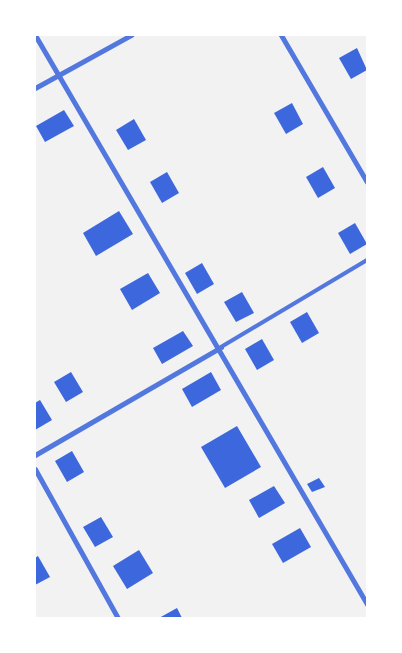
<!DOCTYPE html>
<style>
body{margin:0}
#map{position:relative;width:402px;height:653px;overflow:hidden;background:#f2f2f2;font-family:"Golos Text",sans-serif}
div>[style]{position:absolute}
.building>*{inset:0;background:#3d67dc}
.service>*{height:4px;margin:-2px;padding:0 2px;transform-origin:2px;border-radius:2px;background:#5277de}
.minor>*{height:5px;margin:-2.5px;padding:0 2.5px;transform-origin:2.5px;border-radius:2.5px;background:#5277de}
span{translate:-50% -50%;white-space:nowrap;text-align:center;line-height:1.15;-webkit-text-stroke:4px #fff;paint-order:stroke}
.frame{position:absolute;inset:0;border:36px solid #fff;pointer-events:none}
</style>
<div id="map">
<div class="building">
<div style="clip-path:polygon(357px 48px,367px 70px,351px 79px,339px 58px)"></div>
<div style="clip-path:polygon(292px 103px,303px 124px,286px 134px,274px 113px)"></div>
<div style="clip-path:polygon(64px 110px,74px 126px,45px 142px,36px 126px)"></div>
<div style="clip-path:polygon(134px 119px,146px 140px,128px 150px,116px 130px)"></div>
<div style="clip-path:polygon(323px 167px,335px 188px,318px 198px,306px 177px)"></div>
<div style="clip-path:polygon(167px 172px,179px 193px,162px 203px,150px 182px)"></div>
<div style="clip-path:polygon(119px 211px,133px 234px,96px 256px,83px 233px)"></div>
<div style="clip-path:polygon(355px 223px,367px 244px,350px 254px,338px 233px)"></div>
<div style="clip-path:polygon(202px 263px,214px 284px,197px 294px,185px 273px)"></div>
<div style="clip-path:polygon(148px 273px,160px 293px,132px 310px,120px 289px)"></div>
<div style="clip-path:polygon(242px 292px,254px 313px,236px 322px,224px 302px)"></div>
<div style="clip-path:polygon(307px 312px,319px 333px,302px 343px,290px 322px)"></div>
<div style="clip-path:polygon(183px 331px,193px 346px,162px 364px,153px 348px)"></div>
<div style="clip-path:polygon(262px 339px,274px 360px,257px 370px,245px 349px)"></div>
<div style="clip-path:polygon(71px 372px,83px 392px,66px 402px,54px 382px)"></div>
<div style="clip-path:polygon(211px 372px,221px 390px,192px 407px,182px 389px)"></div>
<div style="clip-path:polygon(40px 400px,52px 420px,35px 430px,35px 403px)"></div>
<div style="clip-path:polygon(237px 426px,261px 467px,225px 488px,201px 447px)"></div>
<div style="clip-path:polygon(72px 451px,84px 472px,67px 482px,55px 461px)"></div>
<div style="clip-path:polygon(319px 478px,325px 487px,312px 492px,307px 484px)"></div>
<div style="clip-path:polygon(274px 486px,285px 503px,259px 518px,249px 500px)"></div>
<div style="clip-path:polygon(101px 517px,113px 537px,95px 547px,83px 527px)"></div>
<div style="clip-path:polygon(300px 528px,311px 547px,283px 563px,272px 544px)"></div>
<div style="clip-path:polygon(139px 550px,153px 573px,127px 589px,113px 566px)"></div>
<div style="clip-path:polygon(38px 556px,50px 577px,35px 585px,35px 558px)"></div>
<div style="clip-path:polygon(177px 608px,182px 618px,159px 618px)"></div>
</div>
<div class="service">
<div style="left:221px;top:347px;width:170px;rotate:-30.8deg"></div>
</div>
<div class="minor">
<div style="left:35px;top:35px;width:659px;rotate:59.74deg"></div>
<div style="left:281px;top:35px;width:170px;rotate:59.7deg"></div>
<div style="left:35px;top:88px;width:110px;rotate:-28.9deg"></div>
<div style="left:35px;top:455px;width:215px;rotate:-30.1deg"></div>
<div style="left:35px;top:469px;width:171px;rotate:60.9deg"></div>
</div>
<div class="frame"></div>
</div>
